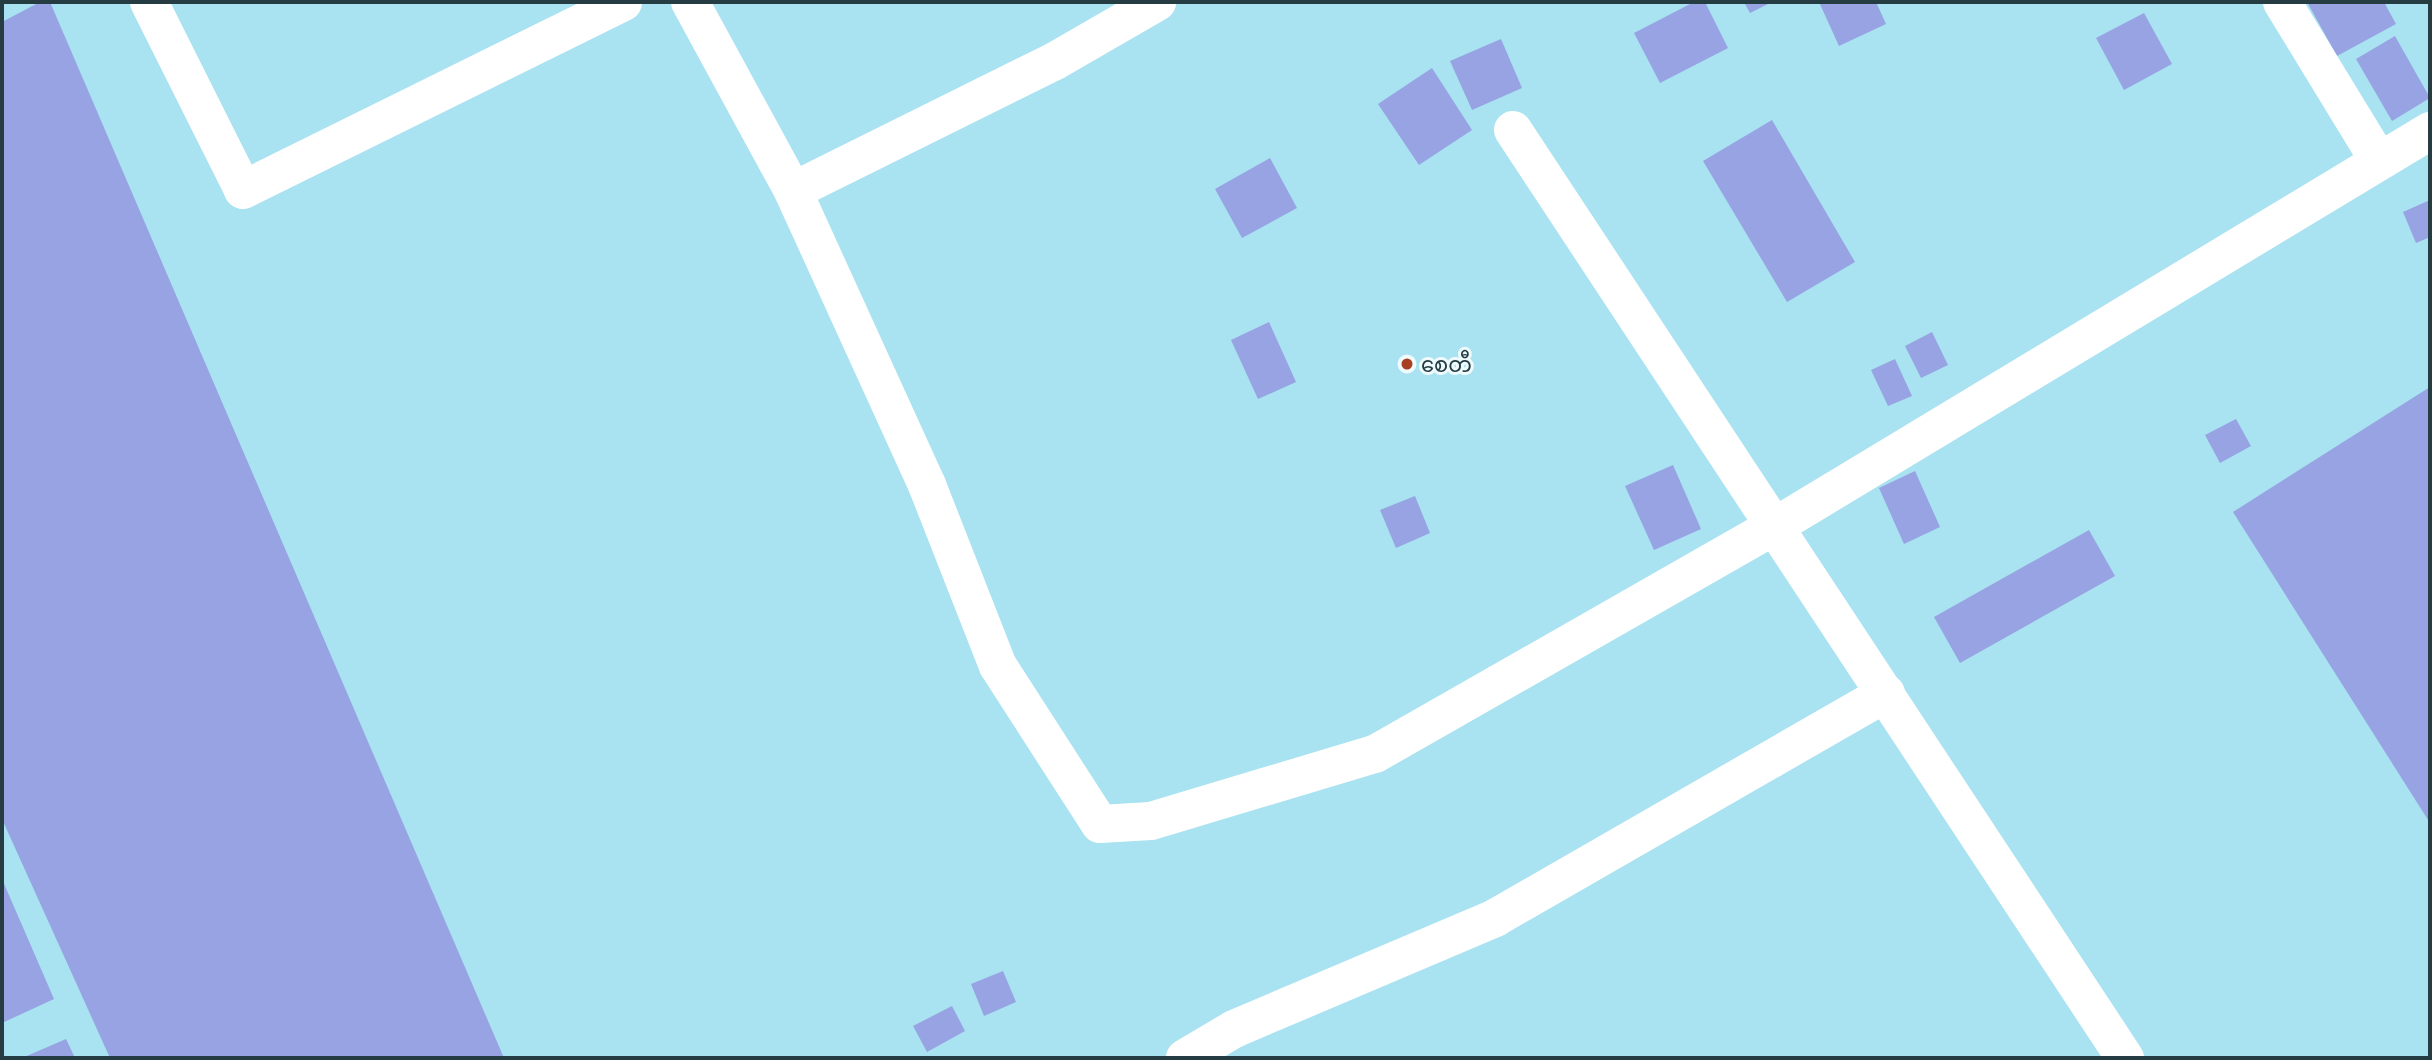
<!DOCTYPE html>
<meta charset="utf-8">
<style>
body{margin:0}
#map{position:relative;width:2432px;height:1060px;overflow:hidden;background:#a9e2f1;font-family:"Asap Condensed","Noto Sans Myanmar",sans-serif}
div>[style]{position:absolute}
.building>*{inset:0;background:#97a3e2}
.street>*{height:38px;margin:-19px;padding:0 19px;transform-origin:19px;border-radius:19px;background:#fff}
.dots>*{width:19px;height:19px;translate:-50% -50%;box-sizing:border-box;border:4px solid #effafd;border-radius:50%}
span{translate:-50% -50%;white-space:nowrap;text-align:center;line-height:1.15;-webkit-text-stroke:6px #effafd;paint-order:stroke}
.poi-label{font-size:21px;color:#243c42}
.left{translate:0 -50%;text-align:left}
.frame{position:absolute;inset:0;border:4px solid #243c42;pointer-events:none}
</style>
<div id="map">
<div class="building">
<div style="clip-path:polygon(40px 2px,50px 2px,504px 1058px,110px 1058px,2px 819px,2px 22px)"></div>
<div style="clip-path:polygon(1694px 2px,1705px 2px,1728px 48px,1660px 83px,1634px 33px)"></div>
<div style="clip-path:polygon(1744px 2px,1772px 2px,1750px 13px)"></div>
<div style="clip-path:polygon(1819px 2px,1876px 2px,1886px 24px,1839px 46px)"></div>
<div style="clip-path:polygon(2307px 2px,2384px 2px,2396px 24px,2337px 56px)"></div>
<div style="clip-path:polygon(2144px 13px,2172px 64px,2124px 90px,2096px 38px)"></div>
<div style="clip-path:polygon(2395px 36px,2430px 98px,2392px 121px,2356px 59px)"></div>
<div style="clip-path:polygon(1501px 39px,1522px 88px,1472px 110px,1450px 61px)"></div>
<div style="clip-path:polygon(1432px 68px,1472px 130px,1419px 165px,1378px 104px)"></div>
<div style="clip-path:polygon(1772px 120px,1855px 262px,1787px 302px,1703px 161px)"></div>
<div style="clip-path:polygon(1270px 158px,1297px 208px,1242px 238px,1215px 189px)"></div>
<div style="clip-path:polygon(2430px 200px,2430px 237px,2416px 243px,2403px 212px)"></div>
<div style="clip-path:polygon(1269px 322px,1296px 382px,1258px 399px,1231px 340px)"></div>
<div style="clip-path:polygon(1932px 332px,1948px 365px,1921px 378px,1905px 346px)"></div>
<div style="clip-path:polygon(1895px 359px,1912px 396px,1888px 406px,1871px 370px)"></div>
<div style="clip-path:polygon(2430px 387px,2430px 823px,2233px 512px)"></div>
<div style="clip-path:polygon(2236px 419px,2251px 446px,2220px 463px,2205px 435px)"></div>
<div style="clip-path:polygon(1673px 465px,1701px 529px,1654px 550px,1625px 486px)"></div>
<div style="clip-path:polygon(1915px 471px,1940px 527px,1904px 544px,1879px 488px)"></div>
<div style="clip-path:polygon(1415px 496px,1430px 533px,1396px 548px,1380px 510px)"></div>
<div style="clip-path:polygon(2089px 530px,2115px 576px,1960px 663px,1934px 617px)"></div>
<div style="clip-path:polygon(2px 879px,54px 999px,2px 1023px)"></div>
<div style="clip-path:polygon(1003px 971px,1016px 1002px,984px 1016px,971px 984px)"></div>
<div style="clip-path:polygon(952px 1006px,965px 1031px,927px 1052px,913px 1026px)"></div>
<div style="clip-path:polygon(66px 1039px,75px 1058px,22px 1058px)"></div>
</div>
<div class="street">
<div style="left:149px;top:2px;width:210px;rotate:63.4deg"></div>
<div style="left:243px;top:190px;width:424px;rotate:-26.3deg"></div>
<div style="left:690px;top:2px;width:215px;rotate:61.4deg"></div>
<div style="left:793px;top:191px;width:292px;rotate:-26.4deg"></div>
<div style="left:1055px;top:61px;width:118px;rotate:-30deg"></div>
<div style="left:2282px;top:2px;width:186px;rotate:58.6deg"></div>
<div style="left:1513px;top:130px;width:1112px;rotate:56.6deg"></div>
<div style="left:793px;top:191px;width:323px;rotate:65.5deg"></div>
<div style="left:927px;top:485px;width:194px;rotate:68.6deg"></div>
<div style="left:998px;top:666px;width:188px;rotate:57.2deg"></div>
<div style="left:1100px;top:824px;width:51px;rotate:-3.4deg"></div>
<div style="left:1151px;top:821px;width:234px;rotate:-16.7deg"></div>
<div style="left:1375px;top:754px;width:463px;rotate:-29.7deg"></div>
<div style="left:1777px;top:525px;width:763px;rotate:-31.11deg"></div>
<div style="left:1185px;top:1058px;width:57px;rotate:-30.6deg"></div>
<div style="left:1234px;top:1029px;width:284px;rotate:-23deg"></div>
<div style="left:1495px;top:918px;width:451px;rotate:-29.9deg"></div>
</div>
<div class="dots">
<div style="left:1407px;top:364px;background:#a84024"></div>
</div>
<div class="poi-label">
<span class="left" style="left:1421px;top:364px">စေတီ</span>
</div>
<div class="frame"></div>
</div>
